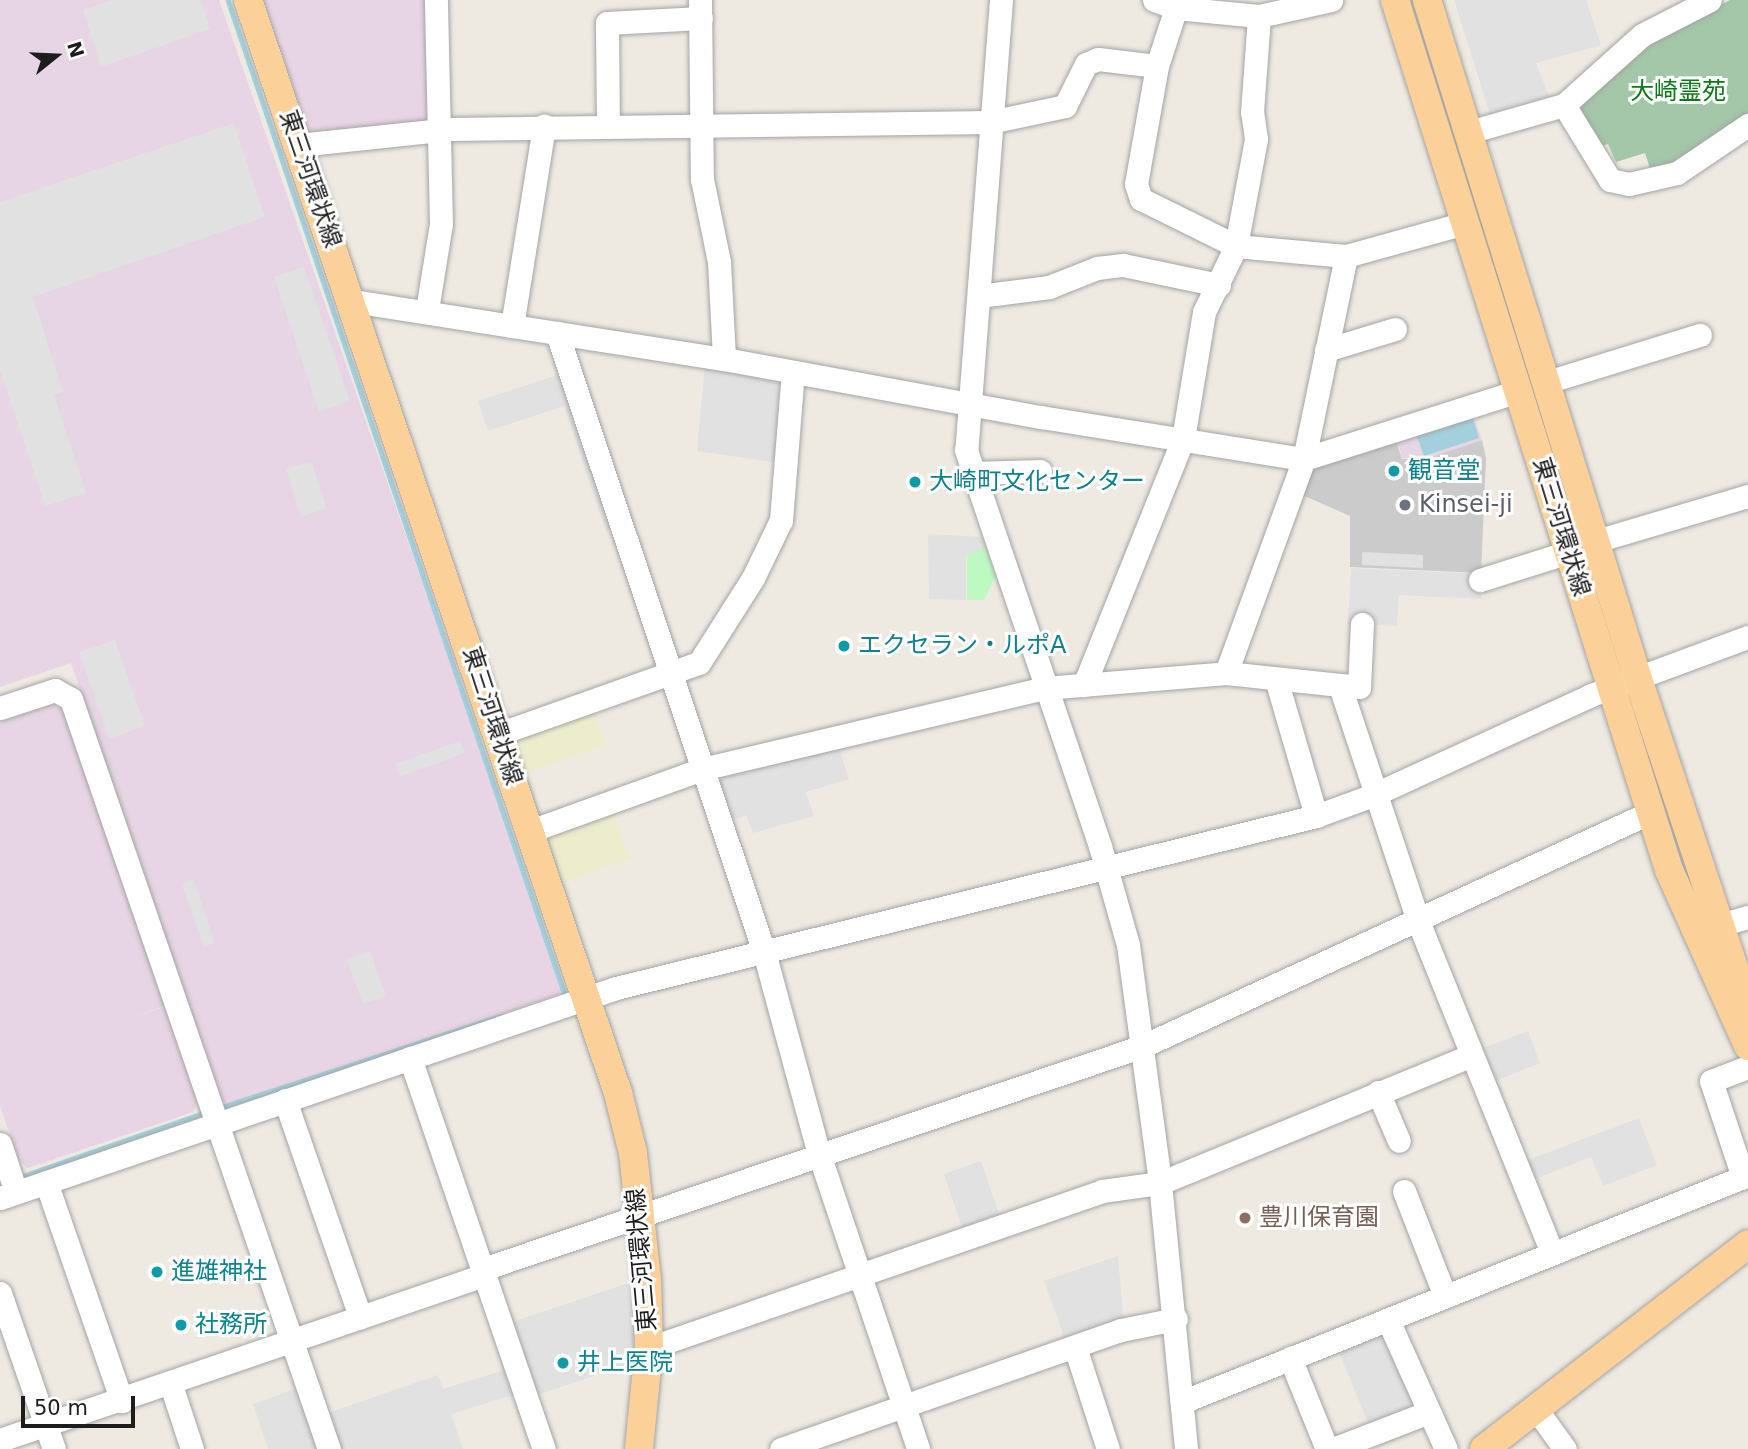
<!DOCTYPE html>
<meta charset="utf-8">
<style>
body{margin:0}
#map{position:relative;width:1748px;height:1449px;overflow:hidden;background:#eeeae2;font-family:"DejaVu Sans","Noto Sans JP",sans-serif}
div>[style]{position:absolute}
.industrial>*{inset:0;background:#e7d4e4}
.religious>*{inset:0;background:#cbcbcb}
.farmland>*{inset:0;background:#ebedcd}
.cemetery>*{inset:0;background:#a3c7a8}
.park>*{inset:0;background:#bef9c2}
.parking>*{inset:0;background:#e1e1e1}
.water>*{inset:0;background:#a2d0dc}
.stream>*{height:4.5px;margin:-2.25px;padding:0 2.25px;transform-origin:2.25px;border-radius:2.25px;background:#a2d0dc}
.roads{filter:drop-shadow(0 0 2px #a4a4a4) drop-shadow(0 0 2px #a4a4a4)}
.minor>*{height:23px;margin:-11.5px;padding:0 11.5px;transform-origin:11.5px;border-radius:11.5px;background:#fff}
.major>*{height:28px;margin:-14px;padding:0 14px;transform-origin:14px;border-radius:14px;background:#fcd199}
.dots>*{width:19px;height:19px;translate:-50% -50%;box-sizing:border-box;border:4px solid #fff;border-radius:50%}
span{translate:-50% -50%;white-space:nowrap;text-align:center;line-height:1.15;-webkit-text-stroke:6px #fff;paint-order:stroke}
.park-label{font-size:24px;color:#0a7b13}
.street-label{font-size:24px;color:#1d1d1d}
.culture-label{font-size:24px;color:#0d838f}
.left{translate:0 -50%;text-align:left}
.worship-label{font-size:24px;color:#5b616d}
.education-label{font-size:24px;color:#785e54}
.north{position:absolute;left:21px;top:21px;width:70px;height:70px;-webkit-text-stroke:5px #fff;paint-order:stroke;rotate:72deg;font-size:19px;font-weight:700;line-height:28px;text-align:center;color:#1d1d1d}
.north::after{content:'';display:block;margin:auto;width:24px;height:32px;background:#1d1d1d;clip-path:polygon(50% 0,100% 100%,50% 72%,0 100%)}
.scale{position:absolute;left:21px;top:1396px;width:114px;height:32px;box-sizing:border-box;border:4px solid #1d1d1d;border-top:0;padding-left:9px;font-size:21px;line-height:24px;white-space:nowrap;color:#1d1d1d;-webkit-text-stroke:5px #fff;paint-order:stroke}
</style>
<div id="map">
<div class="industrial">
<div style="clip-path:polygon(0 0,219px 0,563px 986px,559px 994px,231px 1106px,216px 1097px,71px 663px,0 687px)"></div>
<div style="clip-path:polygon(258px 0,431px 0,432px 123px,304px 137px)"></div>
<div style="clip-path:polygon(1472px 411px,1482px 440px,1424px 459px,1402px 458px,1396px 436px)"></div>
<div style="clip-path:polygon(52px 705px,63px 710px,164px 1006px,135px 1017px,164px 1007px,197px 1102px,193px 1112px,28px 1168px,19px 1161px,0 1106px,0 722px)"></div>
</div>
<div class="religious">
<div style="clip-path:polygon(1395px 437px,1402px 459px,1425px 459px,1482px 440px,1486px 458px,1481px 573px,1350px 567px,1350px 516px,1300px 494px,1312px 465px)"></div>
</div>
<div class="farmland">
<div style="clip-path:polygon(592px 707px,605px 745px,524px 774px,510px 735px)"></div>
<div style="clip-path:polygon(612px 809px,630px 859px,559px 884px,541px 834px)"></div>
</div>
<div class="cemetery">
<div style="clip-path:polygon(1730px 0,1748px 0,1748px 118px,1652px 174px,1645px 153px,1616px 162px,1608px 144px,1599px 147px,1574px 106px,1641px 45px)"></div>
</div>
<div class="park">
<div style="clip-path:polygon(986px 547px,996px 576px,984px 600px,967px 600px,967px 555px)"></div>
</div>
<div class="parking">
<div style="clip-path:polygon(113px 0,201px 0,210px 29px,101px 67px,83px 10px)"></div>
<div style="clip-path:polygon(1454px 0,1586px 0,1601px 45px,1536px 63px,1549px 96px,1490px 114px)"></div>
<div style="clip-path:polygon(234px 123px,265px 217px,33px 297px,63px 392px,54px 395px,86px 493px,45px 506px,0 371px,0 202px)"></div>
<div style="clip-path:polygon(304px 267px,350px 401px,319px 412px,274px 277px)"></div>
<div style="clip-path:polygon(705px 364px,783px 376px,780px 463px,697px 451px)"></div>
<div style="clip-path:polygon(563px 373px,614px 528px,606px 531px,564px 406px,488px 431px,478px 401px)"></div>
<div style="clip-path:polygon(311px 461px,327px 508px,301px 517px,286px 469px)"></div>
<div style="clip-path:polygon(928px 534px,982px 537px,986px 548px,966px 555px,966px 600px,929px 599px)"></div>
<div style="clip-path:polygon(1362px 552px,1423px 555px,1423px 568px,1362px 565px)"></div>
<div style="clip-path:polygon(1351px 568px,1482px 574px,1481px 599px,1399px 595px,1397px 626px,1348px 624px)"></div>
<div style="clip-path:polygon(115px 640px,145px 726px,109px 739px,79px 652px)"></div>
<div style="clip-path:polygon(460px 741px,465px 753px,400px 777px,395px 764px)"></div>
<div style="clip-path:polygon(838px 745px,849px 779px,806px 792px,814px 816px,753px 833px,746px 815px,726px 822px,714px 772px)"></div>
<div style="clip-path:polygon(194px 880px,215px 943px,204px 947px,182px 884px)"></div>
<div style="clip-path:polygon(370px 951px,386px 996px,363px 1004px,347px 960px)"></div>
<div style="clip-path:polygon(1528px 1031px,1540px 1063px,1488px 1084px,1475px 1051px)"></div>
<div style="clip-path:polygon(1639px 1118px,1657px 1165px,1603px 1186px,1591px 1157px,1530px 1181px,1523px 1162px)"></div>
<div style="clip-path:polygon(981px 1161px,1001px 1220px,964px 1233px,944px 1174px)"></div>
<div style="clip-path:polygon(1118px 1256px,1124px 1325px,1067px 1345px,1044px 1281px)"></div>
<div style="clip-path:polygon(637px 1280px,638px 1361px,534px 1396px,510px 1323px)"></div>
<div style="clip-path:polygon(1380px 1328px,1418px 1408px,1371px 1430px,1336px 1345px)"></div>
<div style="clip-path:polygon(511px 1368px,519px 1393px,452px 1414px,446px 1398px,463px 1449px,337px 1449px,325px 1414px,438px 1375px,443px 1389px)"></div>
<div style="clip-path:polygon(300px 1387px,321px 1449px,268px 1449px,253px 1404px)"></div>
</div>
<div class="water">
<div style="clip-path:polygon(1472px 416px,1479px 438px,1424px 456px,1416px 434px)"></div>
</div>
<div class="stream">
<div style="left:228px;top:0;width:1051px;rotate:71.29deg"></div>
<div style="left:219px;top:1108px;width:296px;rotate:-18.1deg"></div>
<div style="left:17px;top:1178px;width:201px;rotate:-19.2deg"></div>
</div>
<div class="roads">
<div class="minor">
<div style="left:700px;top:0;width:179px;rotate:89.4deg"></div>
<div style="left:702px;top:179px;width:85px;rotate:78.4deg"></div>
<div style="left:719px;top:262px;width:97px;rotate:87deg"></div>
<div style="left:1001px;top:0;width:451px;rotate:94.4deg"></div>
<div style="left:966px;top:450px;width:418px;rotate:71.3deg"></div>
<div style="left:1100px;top:846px;width:103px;rotate:74.2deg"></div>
<div style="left:1128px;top:945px;width:240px;rotate:82.3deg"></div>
<div style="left:1160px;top:1183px;width:267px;rotate:84.4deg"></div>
<div style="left:1154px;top:0;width:23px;rotate:20deg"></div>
<div style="left:1176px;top:8px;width:83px;rotate:5.5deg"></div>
<div style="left:1259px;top:16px;width:74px;rotate:-12.5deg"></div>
<div style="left:1157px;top:66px;width:120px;rotate:100.1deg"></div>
<div style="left:1136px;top:184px;width:16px;rotate:72deg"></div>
<div style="left:1141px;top:199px;width:106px;rotate:26.3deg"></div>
<div style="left:1236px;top:246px;width:110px;rotate:5.2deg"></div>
<div style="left:1346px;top:256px;width:123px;rotate:-15.5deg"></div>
<div style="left:1564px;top:105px;width:88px;rotate:58.5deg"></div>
<div style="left:1610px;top:180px;width:19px;rotate:12deg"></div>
<div style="left:1629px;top:184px;width:49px;rotate:-12.9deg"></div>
<div style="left:1677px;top:173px;width:86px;rotate:-34.1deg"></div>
<div style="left:608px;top:126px;width:103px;rotate:-90.6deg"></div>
<div style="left:607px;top:23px;width:94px;rotate:-3deg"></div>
<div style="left:1469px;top:132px;width:99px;rotate:-15.9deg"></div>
<div style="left:1564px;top:105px;width:105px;rotate:-41.9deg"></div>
<div style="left:1642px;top:35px;width:76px;rotate:-27.2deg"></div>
<div style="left:298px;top:145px;width:152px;rotate:-6deg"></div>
<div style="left:449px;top:129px;width:541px;rotate:-0.74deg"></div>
<div style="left:990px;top:122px;width:77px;rotate:-12deg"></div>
<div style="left:1065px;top:106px;width:47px;rotate:-63.4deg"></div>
<div style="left:1086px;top:64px;width:13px;rotate:-23deg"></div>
<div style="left:1098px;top:59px;width:59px;rotate:6.8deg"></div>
<div style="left:1157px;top:66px;width:61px;rotate:-71.9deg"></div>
<div style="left:979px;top:296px;width:71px;rotate:-7.3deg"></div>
<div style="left:1049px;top:287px;width:52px;rotate:-21.6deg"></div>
<div style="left:1097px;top:268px;width:26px;rotate:-7deg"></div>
<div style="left:1123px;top:265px;width:98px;rotate:11.8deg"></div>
<div style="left:352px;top:301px;width:376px;rotate:8.9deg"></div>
<div style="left:724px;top:359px;width:322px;rotate:10.4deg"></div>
<div style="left:1041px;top:417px;width:266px;rotate:9.1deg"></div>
<div style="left:1304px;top:459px;width:225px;rotate:-17.6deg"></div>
<div style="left:427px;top:310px;width:87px;rotate:-80.8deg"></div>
<div style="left:441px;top:224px;width:224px;rotate:-91.3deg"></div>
<div style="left:512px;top:326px;width:203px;rotate:-80.9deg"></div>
<div style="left:557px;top:333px;width:653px;rotate:71.51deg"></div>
<div style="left:764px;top:952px;width:209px;rotate:74.8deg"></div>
<div style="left:819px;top:1154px;width:311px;rotate:71.4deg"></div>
<div style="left:1326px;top:350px;width:72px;rotate:-16.9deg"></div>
<div style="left:1547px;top:382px;width:160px;rotate:-17.1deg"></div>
<div style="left:972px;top:473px;width:68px;rotate:-1.7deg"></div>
<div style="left:1596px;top:541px;width:159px;rotate:-16.5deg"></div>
<div style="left:1480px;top:580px;width:93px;rotate:-17.5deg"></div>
<div style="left:1226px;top:673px;width:228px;rotate:-70deg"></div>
<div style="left:1304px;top:459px;width:207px;rotate:-78.3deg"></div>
<div style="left:1276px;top:679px;width:143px;rotate:73.7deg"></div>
<div style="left:1084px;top:685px;width:265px;rotate:-68.1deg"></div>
<div style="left:1183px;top:439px;width:129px;rotate:-80.6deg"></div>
<div style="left:1204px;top:312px;width:73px;rotate:-64.1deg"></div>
<div style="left:1236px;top:246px;width:109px;rotate:-79.4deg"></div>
<div style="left:1256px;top:139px;width:27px;rotate:-98deg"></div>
<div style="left:1252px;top:112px;width:96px;rotate:-85.8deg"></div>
<div style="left:1340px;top:686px;width:248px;rotate:71.6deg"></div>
<div style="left:1418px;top:921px;width:357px;rotate:68deg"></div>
<div style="left:0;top:708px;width:58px;rotate:-18.1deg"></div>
<div style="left:55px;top:690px;width:18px;rotate:29deg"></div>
<div style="left:71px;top:699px;width:793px;rotate:71.02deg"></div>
<div style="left:498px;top:734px;width:213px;rotate:-19.5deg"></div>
<div style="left:699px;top:663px;width:101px;rotate:-57.6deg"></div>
<div style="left:753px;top:578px;width:64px;rotate:-64.2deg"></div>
<div style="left:781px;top:520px;width:148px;rotate:-85.4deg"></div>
<div style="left:530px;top:831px;width:183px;rotate:-19.8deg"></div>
<div style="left:702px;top:769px;width:352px;rotate:-13.3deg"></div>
<div style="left:1045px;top:688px;width:182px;rotate:-4.7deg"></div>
<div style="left:1226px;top:673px;width:134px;rotate:6deg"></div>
<div style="left:1359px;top:687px;width:63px;rotate:-87.3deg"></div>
<div style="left:1721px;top:925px;width:28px;rotate:-17deg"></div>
<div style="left:410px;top:1058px;width:413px;rotate:71.1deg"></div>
<div style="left:1378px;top:1092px;width:53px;rotate:66.8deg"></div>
<div style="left:285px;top:1100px;width:230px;rotate:70.9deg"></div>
<div style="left:0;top:1144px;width:51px;rotate:71.6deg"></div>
<div style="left:46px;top:1182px;width:232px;rotate:70.9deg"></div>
<div style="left:1404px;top:1191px;width:113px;rotate:68.7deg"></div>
<div style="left:0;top:1198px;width:651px;rotate:-18.82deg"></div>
<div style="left:616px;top:988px;width:721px;rotate:-13.8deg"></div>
<div style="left:1316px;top:816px;width:61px;rotate:-20.2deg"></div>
<div style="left:1373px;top:795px;width:240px;rotate:-24.6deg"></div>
<div style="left:1591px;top:695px;width:167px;rotate:-20.3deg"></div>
<div style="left:483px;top:1269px;width:697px;rotate:-18.67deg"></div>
<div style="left:1143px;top:1046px;width:559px;rotate:-24.73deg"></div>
<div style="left:0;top:1293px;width:165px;rotate:70.9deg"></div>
<div style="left:1388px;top:1320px;width:141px;rotate:65.8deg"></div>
<div style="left:1075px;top:1347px;width:107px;rotate:72.1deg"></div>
<div style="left:649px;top:1348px;width:479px;rotate:-19.1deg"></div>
<div style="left:1102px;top:1191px;width:59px;rotate:-7.9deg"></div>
<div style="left:1160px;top:1183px;width:337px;rotate:-22.3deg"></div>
<div style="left:1290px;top:1358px;width:98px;rotate:67.9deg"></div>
<div style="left:171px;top:1385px;width:67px;rotate:71.8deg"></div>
<div style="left:1182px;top:1402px;width:604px;rotate:-21.85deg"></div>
<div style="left:1743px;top:1177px;width:101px;rotate:-108.4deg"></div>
<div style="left:1711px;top:1081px;width:40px;rotate:-21deg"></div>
<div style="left:1536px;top:1409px;width:49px;rotate:54.1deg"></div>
<div style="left:0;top:1440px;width:511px;rotate:-18.82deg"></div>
<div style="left:781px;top:1449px;width:360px;rotate:-19.3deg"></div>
<div style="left:1121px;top:1330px;width:56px;rotate:-11.3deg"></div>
<div style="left:1333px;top:1449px;width:103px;rotate:-21.1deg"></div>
</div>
<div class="major">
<div style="left:248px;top:0;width:1154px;rotate:71.3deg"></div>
<div style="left:618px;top:1093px;width:62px;rotate:76deg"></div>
<div style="left:633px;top:1153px;width:127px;rotate:83.7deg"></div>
<div style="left:647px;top:1279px;width:69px;rotate:88.3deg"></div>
<div style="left:649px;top:1348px;width:101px;rotate:95.7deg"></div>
<div style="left:1395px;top:0;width:912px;rotate:72.52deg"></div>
<div style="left:1669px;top:870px;width:193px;rotate:65.8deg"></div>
<div style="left:1427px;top:0;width:708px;rotate:72.74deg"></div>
<div style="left:1637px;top:676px;width:352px;rotate:71.6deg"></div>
<div style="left:1484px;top:1449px;width:334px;rotate:-37.8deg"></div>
</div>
</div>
<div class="dots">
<div style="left:1394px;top:471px;background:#0f9aa8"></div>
<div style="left:915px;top:482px;background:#0f9aa8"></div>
<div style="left:1405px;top:505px;background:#6b7280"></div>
<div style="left:844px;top:646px;background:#0f9aa8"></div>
<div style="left:1245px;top:1218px;background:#8d6e63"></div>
<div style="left:157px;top:1272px;background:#0f9aa8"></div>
<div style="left:181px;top:1325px;background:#0f9aa8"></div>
<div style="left:563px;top:1363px;background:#0f9aa8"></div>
</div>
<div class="park-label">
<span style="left:1678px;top:92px">大崎霊苑</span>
</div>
<div class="street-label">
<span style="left:310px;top:179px;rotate:71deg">東三河環状線</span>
<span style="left:1561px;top:527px;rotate:73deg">東三河環状線</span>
<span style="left:492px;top:716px;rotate:72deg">東三河環状線</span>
<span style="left:642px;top:1260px;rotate:-95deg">東三河環状線</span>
</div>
<div class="culture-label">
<span class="left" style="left:1408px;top:471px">観音堂</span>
<span class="left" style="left:929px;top:482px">大崎町文化センター</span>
<span class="left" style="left:858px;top:646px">エクセラン・ルポA</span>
<span class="left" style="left:171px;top:1272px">進雄神社</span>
<span class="left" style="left:195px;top:1325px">社務所</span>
<span class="left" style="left:577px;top:1363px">井上医院</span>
</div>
<div class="worship-label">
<span class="left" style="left:1419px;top:505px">Kinsei-ji</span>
</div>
<div class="education-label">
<span class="left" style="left:1259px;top:1218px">豊川保育園</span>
</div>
<div class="north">N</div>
<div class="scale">50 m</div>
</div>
